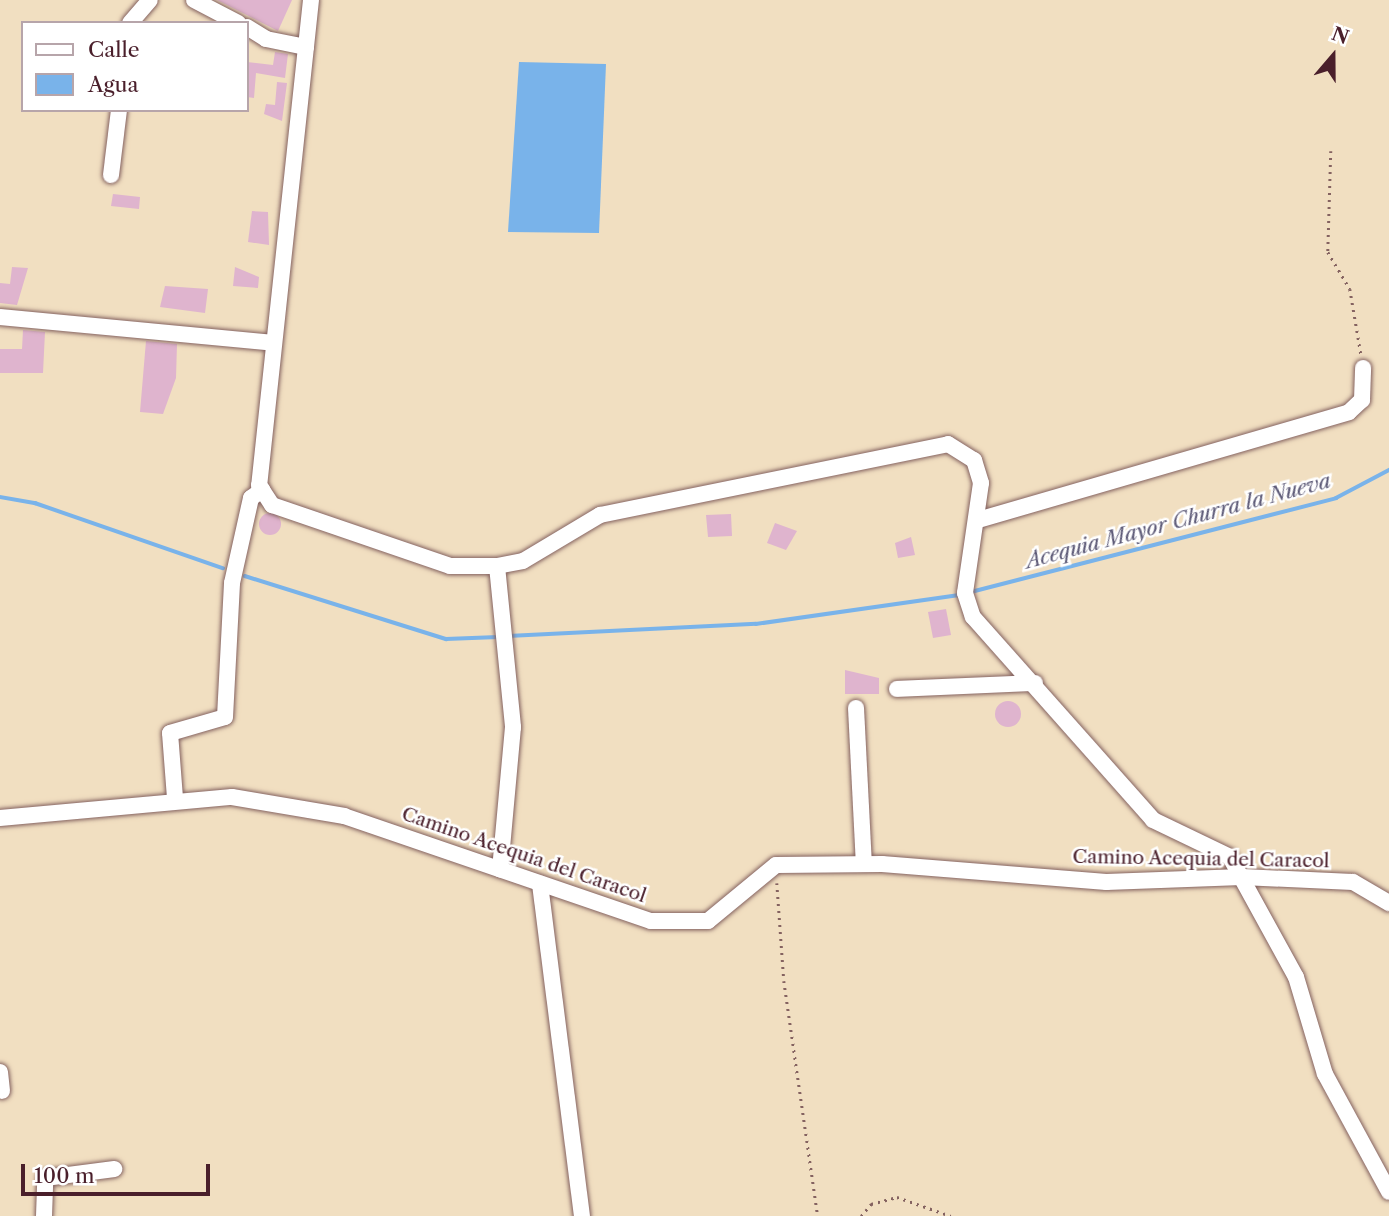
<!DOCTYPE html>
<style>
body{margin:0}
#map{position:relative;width:1389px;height:1216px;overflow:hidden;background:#f1dfc1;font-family:"Libre Caslon Text",serif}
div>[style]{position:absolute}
.water>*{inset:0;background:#79b3ea}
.stream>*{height:3.5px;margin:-1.75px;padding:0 1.75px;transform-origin:1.75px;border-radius:1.75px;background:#79b3ea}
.building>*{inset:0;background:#dfb4ce}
.round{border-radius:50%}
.path>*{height:2.5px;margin-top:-1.25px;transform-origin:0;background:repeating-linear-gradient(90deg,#846260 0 2px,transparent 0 7px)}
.roads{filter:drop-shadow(0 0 2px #846260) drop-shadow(0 0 2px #846260)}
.minor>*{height:16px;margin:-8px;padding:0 8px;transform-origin:8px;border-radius:8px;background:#fff}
span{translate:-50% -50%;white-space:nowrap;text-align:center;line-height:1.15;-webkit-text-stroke:5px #fff;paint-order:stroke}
.street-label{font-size:19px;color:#4a1f2b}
.water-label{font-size:21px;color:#5d5a77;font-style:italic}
.legend{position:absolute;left:21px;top:21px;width:228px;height:91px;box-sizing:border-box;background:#fff;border:2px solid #b7a5aa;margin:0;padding:9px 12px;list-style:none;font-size:21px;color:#4a1f2b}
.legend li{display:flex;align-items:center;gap:14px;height:35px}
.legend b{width:35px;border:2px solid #b7a5aa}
.north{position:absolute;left:1298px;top:21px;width:70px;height:70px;-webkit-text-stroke:5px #fff;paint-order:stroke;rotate:20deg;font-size:19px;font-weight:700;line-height:28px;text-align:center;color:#4a1f2b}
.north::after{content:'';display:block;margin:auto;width:24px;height:32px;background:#4a1f2b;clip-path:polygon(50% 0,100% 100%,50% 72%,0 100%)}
.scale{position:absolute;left:21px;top:1164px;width:189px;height:32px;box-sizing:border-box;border:4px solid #4a1f2b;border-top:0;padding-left:9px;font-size:21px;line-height:24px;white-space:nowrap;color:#4a1f2b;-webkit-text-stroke:5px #fff;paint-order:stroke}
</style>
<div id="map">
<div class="water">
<div style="clip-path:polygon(519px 62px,606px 64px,599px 233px,508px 232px)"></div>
</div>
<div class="stream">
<div style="left:0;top:497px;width:36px;rotate:10deg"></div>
<div style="left:35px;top:503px;width:199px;rotate:19.1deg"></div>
<div style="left:245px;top:576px;width:211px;rotate:17.4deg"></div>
<div style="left:446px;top:639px;width:52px;rotate:-2.2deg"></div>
<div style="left:971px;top:592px;width:377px;rotate:-14.4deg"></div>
<div style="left:1336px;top:498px;width:60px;rotate:-27.8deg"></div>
<div style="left:508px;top:636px;width:248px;rotate:-2.8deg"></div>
<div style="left:756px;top:624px;width:205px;rotate:-8.1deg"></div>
</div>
<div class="building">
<div style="clip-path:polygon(217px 0,292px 0,278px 31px)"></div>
<div style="clip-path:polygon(275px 52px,288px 54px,285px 78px,256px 73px,254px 98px,247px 97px,247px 62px,273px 65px)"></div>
<div style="clip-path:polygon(277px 82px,287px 83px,282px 121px,264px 114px,266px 104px,275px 105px)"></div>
<div style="clip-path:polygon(113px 194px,140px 197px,139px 209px,111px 206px)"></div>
<div style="clip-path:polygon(252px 211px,268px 212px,269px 245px,248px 242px)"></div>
<div style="clip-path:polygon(12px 267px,28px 268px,17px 305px,0 303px,0 283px,10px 284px)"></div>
<div style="clip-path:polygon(235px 267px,259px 277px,258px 288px,233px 286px)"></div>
<div style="clip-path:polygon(165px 286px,208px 289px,205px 313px,160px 307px)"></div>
<div style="clip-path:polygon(23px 330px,45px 332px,43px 373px,0 373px,0 349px,22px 349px)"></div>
<div style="clip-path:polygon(146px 341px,177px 344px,176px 378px,163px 414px,140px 412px)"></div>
<div class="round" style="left:259px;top:513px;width:22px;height:22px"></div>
<div style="clip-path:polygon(731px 514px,732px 536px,708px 537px,706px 515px)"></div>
<div style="clip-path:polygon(775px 523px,797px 531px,786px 550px,767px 543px)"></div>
<div style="clip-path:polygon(911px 537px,915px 555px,898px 558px,895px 543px)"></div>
<div style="clip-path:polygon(946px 609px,951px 635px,933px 638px,928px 612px)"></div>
<div style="clip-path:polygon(845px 670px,879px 678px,879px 694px,845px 694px)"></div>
<div class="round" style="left:995px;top:701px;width:26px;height:26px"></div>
</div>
<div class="path">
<div style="left:1331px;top:151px;width:101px;rotate:91.7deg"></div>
<div style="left:1328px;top:252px;width:43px;rotate:59.3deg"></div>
<div style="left:1350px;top:289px;width:66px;rotate:80.4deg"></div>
<div style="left:777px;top:883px;width:98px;rotate:85.9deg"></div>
<div style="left:784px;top:981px;width:237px;rotate:81.8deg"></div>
<div style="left:861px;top:1216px;width:16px;rotate:-50deg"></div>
<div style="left:871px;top:1204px;width:27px;rotate:-15deg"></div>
<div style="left:897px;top:1197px;width:57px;rotate:19.4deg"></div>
</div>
<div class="roads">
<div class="minor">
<div style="left:194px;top:0;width:50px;rotate:27.6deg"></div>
<div style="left:311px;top:0;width:488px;rotate:96.1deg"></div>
<div style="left:259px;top:485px;width:24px;rotate:57deg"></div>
<div style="left:272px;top:505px;width:188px;rotate:18.9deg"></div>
<div style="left:450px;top:566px;width:47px"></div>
<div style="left:497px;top:566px;width:26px;rotate:-11deg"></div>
<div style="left:523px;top:561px;width:90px;rotate:-30.9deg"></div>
<div style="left:600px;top:515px;width:355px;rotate:-11.5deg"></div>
<div style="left:948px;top:444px;width:31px;rotate:32deg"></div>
<div style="left:974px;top:460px;width:24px;rotate:73deg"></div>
<div style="left:981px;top:483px;width:111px;rotate:98.3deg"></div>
<div style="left:965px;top:593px;width:25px;rotate:72deg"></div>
<div style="left:973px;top:617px;width:271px;rotate:48.4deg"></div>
<div style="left:1153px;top:820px;width:85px;rotate:25.7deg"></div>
<div style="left:1230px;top:857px;width:137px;rotate:61.2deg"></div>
<div style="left:1296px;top:977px;width:101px;rotate:73.4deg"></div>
<div style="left:1325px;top:1074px;width:134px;rotate:61.5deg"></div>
<div style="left:130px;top:23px;width:30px;rotate:-49deg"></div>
<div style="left:247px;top:27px;width:22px;rotate:32deg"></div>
<div style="left:266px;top:39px;width:41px;rotate:11.3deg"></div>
<div style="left:111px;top:175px;width:65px;rotate:-83deg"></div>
<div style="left:0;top:317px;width:275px;rotate:5.4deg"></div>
<div style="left:978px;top:520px;width:386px;rotate:-16.2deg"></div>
<div style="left:1349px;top:412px;width:18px;rotate:-43deg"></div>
<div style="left:1362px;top:400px;width:32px;rotate:-88deg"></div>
<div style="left:497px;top:566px;width:162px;rotate:84.3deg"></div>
<div style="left:513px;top:727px;width:143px;rotate:95.2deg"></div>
<div style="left:897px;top:689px;width:138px;rotate:-2.5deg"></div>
<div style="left:856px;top:708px;width:156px;rotate:87.1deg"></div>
<div style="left:175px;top:798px;width:65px;rotate:-94.4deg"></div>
<div style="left:170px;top:733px;width:57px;rotate:-16.2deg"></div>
<div style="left:225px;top:717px;width:134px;rotate:-87deg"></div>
<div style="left:232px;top:583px;width:87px;rotate:-77.4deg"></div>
<div style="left:251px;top:498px;width:14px;rotate:-36deg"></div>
<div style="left:0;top:818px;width:233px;rotate:-5.2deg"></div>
<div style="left:232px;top:797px;width:114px;rotate:9.6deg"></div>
<div style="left:344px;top:816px;width:324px;rotate:18.9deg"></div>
<div style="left:651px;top:921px;width:57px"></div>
<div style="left:708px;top:921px;width:88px;rotate:-39.5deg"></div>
<div style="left:776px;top:865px;width:106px;rotate:-0.5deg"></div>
<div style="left:882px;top:864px;width:225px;rotate:4.6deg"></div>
<div style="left:1106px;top:882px;width:136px;rotate:-2.1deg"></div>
<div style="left:1242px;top:877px;width:111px;rotate:2.6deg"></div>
<div style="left:1353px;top:882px;width:42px;rotate:30.3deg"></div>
<div style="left:540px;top:884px;width:335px;rotate:82.8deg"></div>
<div style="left:0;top:1072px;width:19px;rotate:84deg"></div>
<div style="left:44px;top:1216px;width:38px;rotate:-88deg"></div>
<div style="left:45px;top:1178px;width:70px;rotate:-7.4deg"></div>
</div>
</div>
<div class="street-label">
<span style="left:524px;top:855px;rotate:19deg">Camino Acequia del Caracol</span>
<span style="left:1201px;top:859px;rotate:1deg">Camino Acequia del Caracol</span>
</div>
<div class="water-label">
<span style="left:1178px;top:521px;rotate:-15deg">Acequia Mayor Churra la Nueva</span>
</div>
<ul class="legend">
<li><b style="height:9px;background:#fff"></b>Calle</li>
<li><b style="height:19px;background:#79b3ea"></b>Agua</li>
</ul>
<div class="north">N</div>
<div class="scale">100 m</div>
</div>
